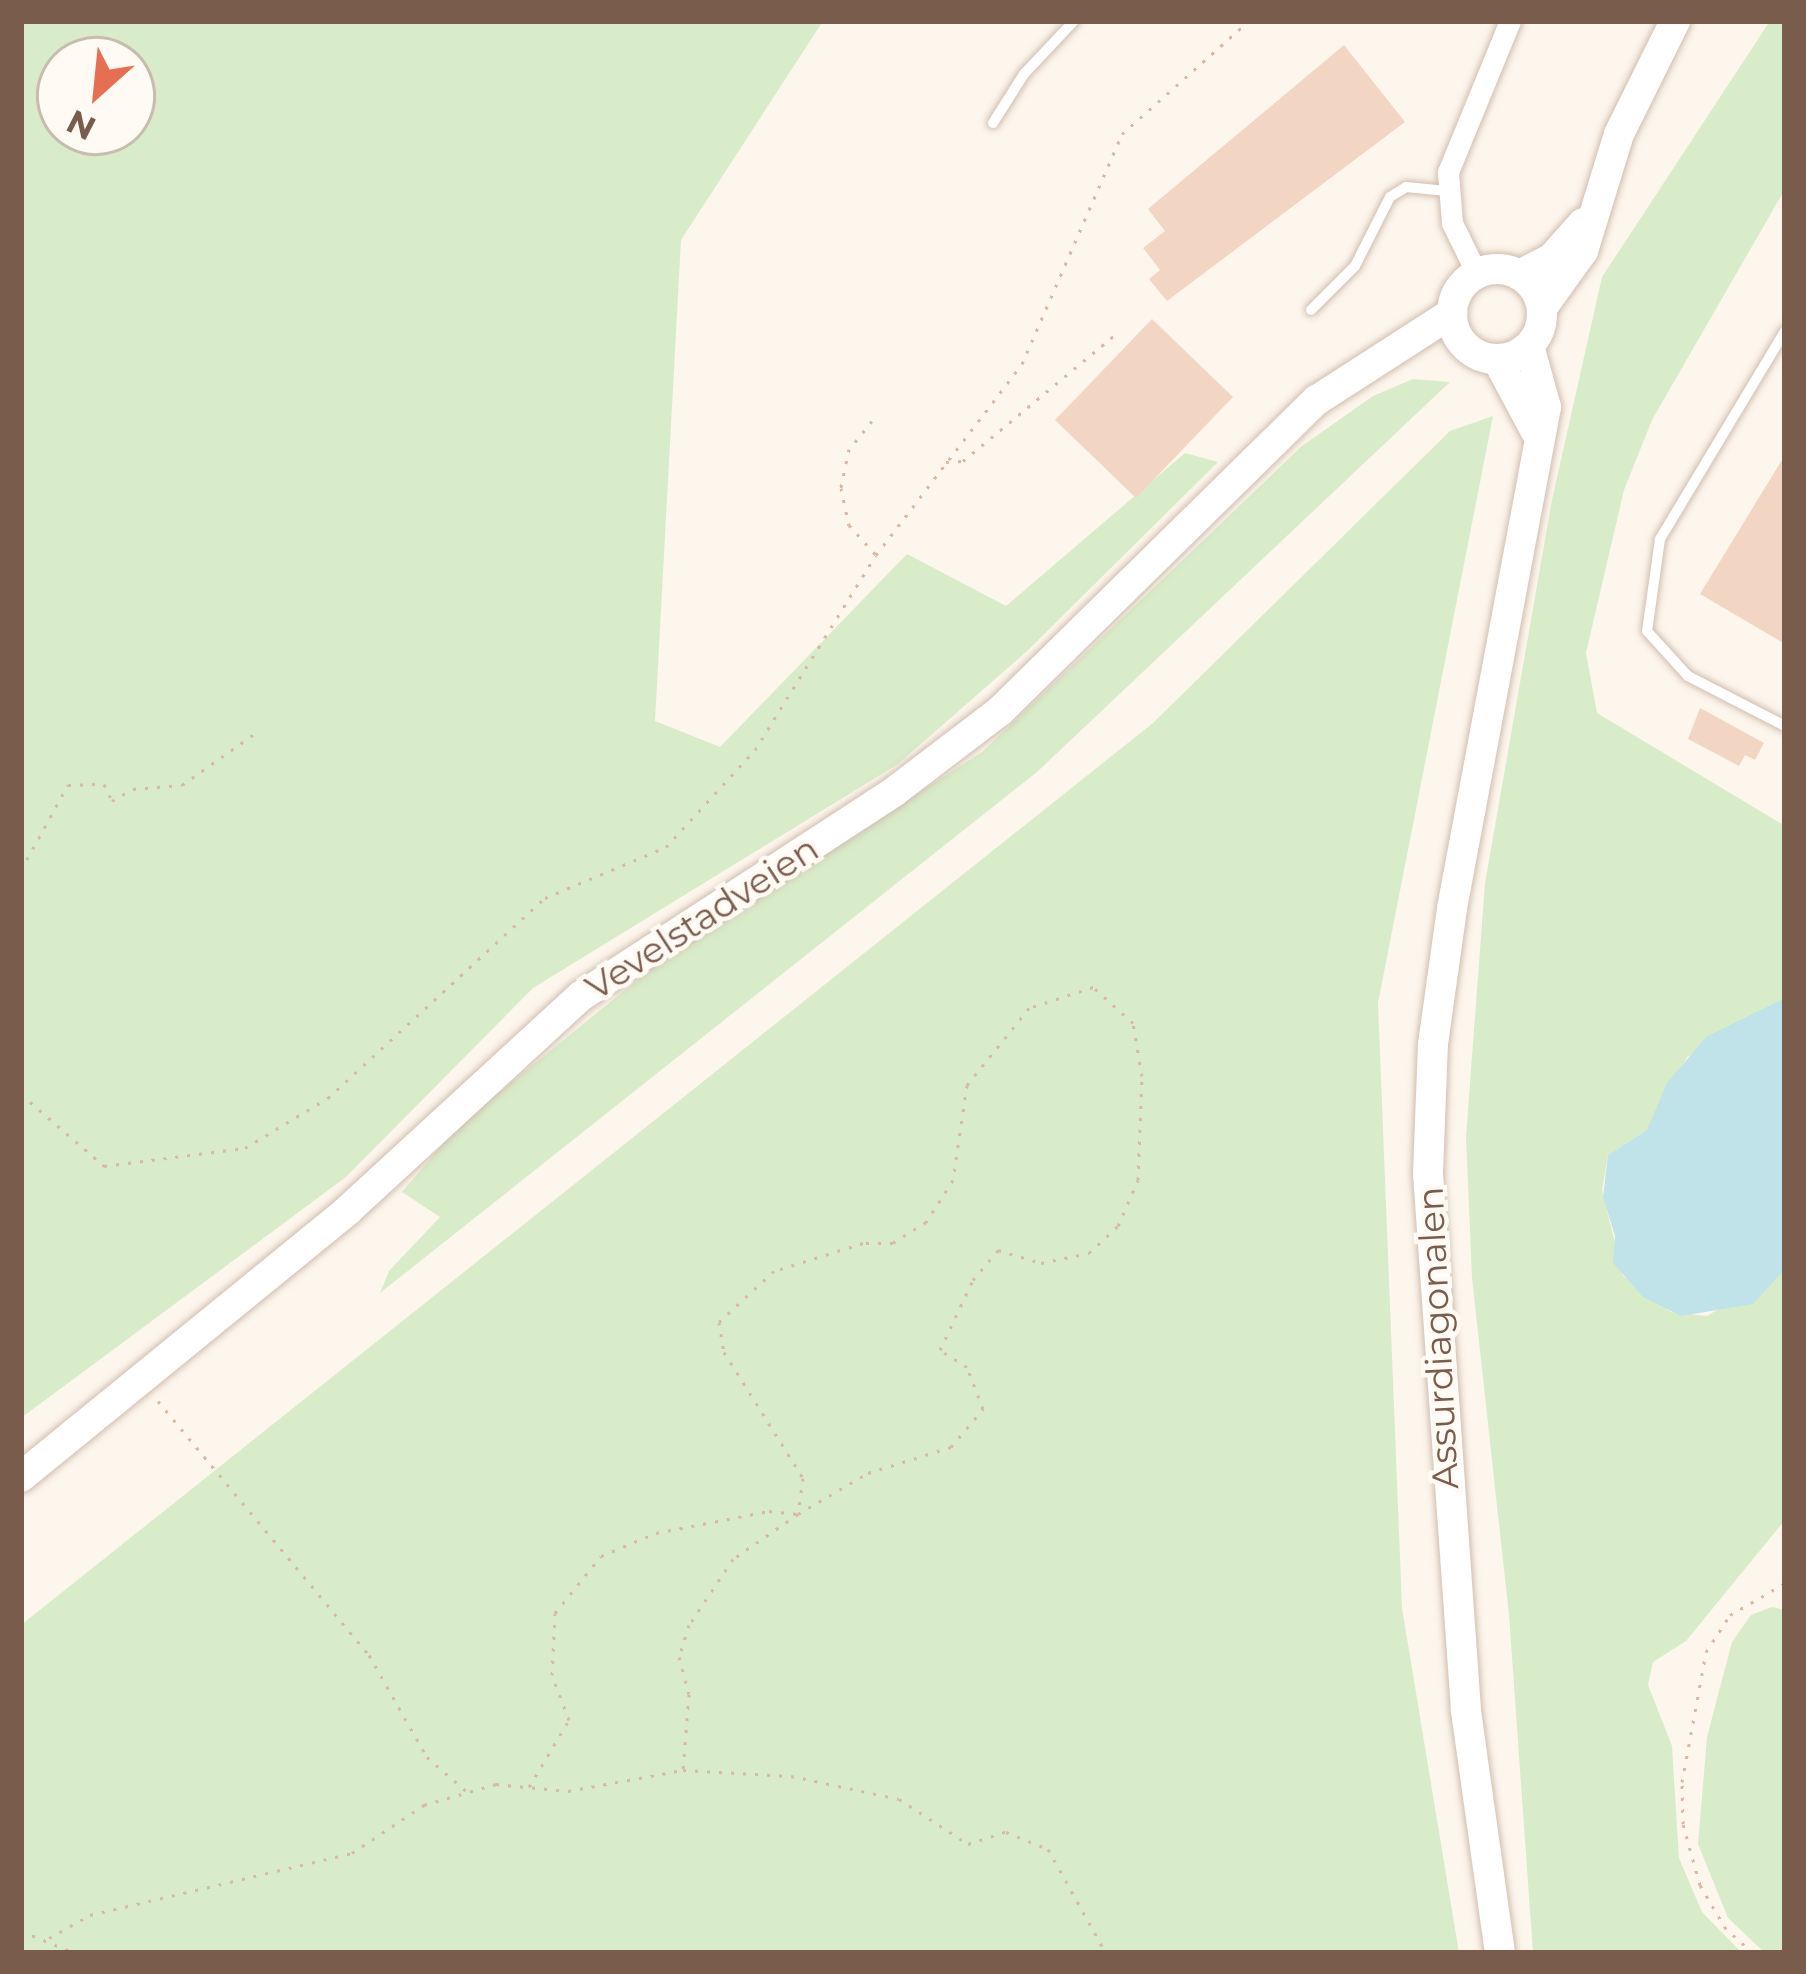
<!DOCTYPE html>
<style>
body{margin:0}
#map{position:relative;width:1806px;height:1974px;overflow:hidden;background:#fdf6ec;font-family:Montserrat,sans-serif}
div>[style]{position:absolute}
.green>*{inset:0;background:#d8ecc9}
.water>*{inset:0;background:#bfe3e8}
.building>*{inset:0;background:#f3d5c3}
.path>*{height:3px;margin-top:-1.5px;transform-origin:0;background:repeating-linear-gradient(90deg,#d9b8a5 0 3px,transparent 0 12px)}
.roads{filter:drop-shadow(0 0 3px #d1beb0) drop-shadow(0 0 3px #d1beb0)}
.lane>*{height:10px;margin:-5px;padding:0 5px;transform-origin:5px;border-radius:5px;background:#fff}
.street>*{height:21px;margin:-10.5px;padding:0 10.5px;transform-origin:10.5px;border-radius:10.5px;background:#fff}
.secondary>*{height:30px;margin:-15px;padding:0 15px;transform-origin:15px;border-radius:15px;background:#fff}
.secondary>.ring{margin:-15px;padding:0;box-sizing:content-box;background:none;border:30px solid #fff;border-radius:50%}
span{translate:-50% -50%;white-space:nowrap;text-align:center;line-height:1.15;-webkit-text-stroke:9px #fffaf3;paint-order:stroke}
.street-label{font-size:36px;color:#7a5c4d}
.frame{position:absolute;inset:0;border:24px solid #7a5c4d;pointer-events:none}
.north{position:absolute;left:36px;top:36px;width:120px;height:120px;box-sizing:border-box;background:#fffaf3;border:3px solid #cabbb1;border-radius:50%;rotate:207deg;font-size:33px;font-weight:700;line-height:48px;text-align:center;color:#7a5c4d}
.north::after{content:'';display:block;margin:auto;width:42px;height:54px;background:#e76f51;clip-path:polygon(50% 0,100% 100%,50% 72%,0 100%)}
</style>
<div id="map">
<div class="green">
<div style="clip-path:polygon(evenodd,21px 21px,823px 21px,681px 240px,655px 721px,720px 747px,907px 554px,1006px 606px,1185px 453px,1218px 462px,1027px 651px,898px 764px,533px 988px,346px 1177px,21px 1418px,21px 21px,60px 60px,132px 60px,132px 132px,60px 132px,60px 60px)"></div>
<div style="clip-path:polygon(1770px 21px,1785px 21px,1785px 189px,1652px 420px,1624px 490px,1586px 653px,1597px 713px,1785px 826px,1785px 998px,1687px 1057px,1647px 1130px,1608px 1155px,1602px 1190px,1623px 1276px,1671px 1312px,1707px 1316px,1785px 1269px,1785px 1520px,1686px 1641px,1653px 1662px,1648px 1685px,1672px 1746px,1679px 1858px,1702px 1912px,1742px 1953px,1533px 1953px,1509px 1615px,1472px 1278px,1466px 1137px,1485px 883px,1552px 500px,1602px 277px)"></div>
<div style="clip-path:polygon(1413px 379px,1450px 382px,1037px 772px,380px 1293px,389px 1271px,440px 1217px,402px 1192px,459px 1125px,678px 947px,982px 752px,1302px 446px,1373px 396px)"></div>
<div style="clip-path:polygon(1493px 416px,1378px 1003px,1402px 1608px,1459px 1953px,21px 1953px,21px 1625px,1153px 723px,1450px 431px)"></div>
<div style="clip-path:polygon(1772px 1607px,1785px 1610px,1785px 1953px,1765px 1953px,1728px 1918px,1698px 1844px,1707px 1737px,1732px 1642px,1751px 1615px)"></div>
</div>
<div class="water">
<div style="clip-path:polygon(1785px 998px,1785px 1269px,1753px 1304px,1681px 1316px,1643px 1297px,1613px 1263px,1615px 1236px,1603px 1197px,1608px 1155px,1647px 1130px,1667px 1083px,1706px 1037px)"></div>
</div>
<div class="building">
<div style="clip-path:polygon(1344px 45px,1405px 122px,1167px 301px,1149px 279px,1160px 270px,1143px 248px,1165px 231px,1148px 209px)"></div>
<div style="clip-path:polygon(1152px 319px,1233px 397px,1136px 498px,1055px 420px)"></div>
<div style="clip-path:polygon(1785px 455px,1785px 644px,1700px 594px)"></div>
<div style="clip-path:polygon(1700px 708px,1764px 743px,1755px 760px,1745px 755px,1739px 766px,1688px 739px)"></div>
</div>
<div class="path">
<div style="left:872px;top:421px;width:36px;rotate:129deg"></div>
<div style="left:849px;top:449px;width:40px;rotate:102deg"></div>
<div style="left:841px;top:488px;width:38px;rotate:78deg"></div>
<div style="left:849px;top:525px;width:39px;rotate:48deg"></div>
<div style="left:946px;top:462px;width:17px;rotate:-3deg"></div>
<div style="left:963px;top:461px;width:200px;rotate:-39.7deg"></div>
<div style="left:21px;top:870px;width:97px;rotate:-61.1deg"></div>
<div style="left:68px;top:785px;width:36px;rotate:-2deg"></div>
<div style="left:104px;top:784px;width:19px;rotate:65deg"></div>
<div style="left:112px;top:801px;width:24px;rotate:-30deg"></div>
<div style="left:133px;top:789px;width:49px;rotate:-4.7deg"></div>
<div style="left:182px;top:785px;width:87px;rotate:-35.2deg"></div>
<div style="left:21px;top:1094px;width:110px;rotate:40.9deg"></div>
<div style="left:104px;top:1166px;width:142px;rotate:-7.3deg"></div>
<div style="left:245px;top:1148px;width:97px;rotate:-31.1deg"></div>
<div style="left:328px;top:1098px;width:295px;rotate:-42.7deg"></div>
<div style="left:545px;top:898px;width:131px;rotate:-22.9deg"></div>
<div style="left:666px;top:847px;width:132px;rotate:-47.5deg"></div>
<div style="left:755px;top:750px;width:229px;rotate:-58.2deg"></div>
<div style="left:876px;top:555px;width:240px;rotate:-52.6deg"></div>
<div style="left:1022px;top:364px;width:251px;rotate:-66.5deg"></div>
<div style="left:1122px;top:134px;width:170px;rotate:-41.7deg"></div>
<div style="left:158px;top:1401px;width:330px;rotate:50.3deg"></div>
<div style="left:369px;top:1655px;width:117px;rotate:60.4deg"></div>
<div style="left:427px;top:1757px;width:52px;rotate:41.1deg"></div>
<div style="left:529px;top:1787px;width:78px;rotate:-59.2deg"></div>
<div style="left:569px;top:1720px;width:48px;rotate:-110.7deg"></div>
<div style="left:552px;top:1675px;width:62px;rotate:-87.2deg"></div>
<div style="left:555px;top:1613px;width:73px;rotate:-51.1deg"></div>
<div style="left:601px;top:1556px;width:60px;rotate:-22.7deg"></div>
<div style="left:656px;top:1533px;width:115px;rotate:-11deg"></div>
<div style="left:769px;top:1511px;width:29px;rotate:6deg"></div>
<div style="left:798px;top:1514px;width:81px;rotate:-30.4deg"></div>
<div style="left:868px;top:1473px;width:87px;rotate:-17.4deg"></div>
<div style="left:951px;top:1447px;width:50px;rotate:-49.9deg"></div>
<div style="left:983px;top:1409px;width:45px;rotate:-110.9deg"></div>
<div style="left:967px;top:1367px;width:32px;rotate:-148deg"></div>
<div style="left:940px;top:1350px;width:77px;rotate:-64.8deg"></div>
<div style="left:973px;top:1280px;width:39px;rotate:-50deg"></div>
<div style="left:998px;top:1250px;width:45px;rotate:16.8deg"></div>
<div style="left:1041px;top:1263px;width:49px;rotate:-11.8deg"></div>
<div style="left:1089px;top:1253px;width:40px;rotate:-43deg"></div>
<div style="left:1118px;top:1226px;width:50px;rotate:-66.5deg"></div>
<div style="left:1138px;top:1180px;width:104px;rotate:-87.8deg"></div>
<div style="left:1142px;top:1076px;width:54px;rotate:-99.6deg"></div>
<div style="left:1133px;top:1023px;width:54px;rotate:-138deg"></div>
<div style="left:1093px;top:987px;width:67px;rotate:161.8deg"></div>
<div style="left:1029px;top:1008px;width:99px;rotate:128.8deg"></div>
<div style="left:967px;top:1085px;width:96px;rotate:98.4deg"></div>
<div style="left:953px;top:1180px;width:50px;rotate:122.7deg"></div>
<div style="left:926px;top:1222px;width:39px;rotate:148deg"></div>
<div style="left:893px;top:1243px;width:30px;rotate:180deg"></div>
<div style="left:863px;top:1243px;width:93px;rotate:162.5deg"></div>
<div style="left:774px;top:1271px;width:75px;rotate:137.2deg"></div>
<div style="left:719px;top:1322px;width:30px;rotate:81deg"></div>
<div style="left:724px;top:1352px;width:149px;rotate:57.9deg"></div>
<div style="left:803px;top:1478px;width:36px;rotate:98deg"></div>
<div style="left:798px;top:1514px;width:79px;rotate:145.3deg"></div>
<div style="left:733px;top:1559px;width:79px;rotate:123.7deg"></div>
<div style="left:689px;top:1625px;width:34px;rotate:107deg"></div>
<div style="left:679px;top:1657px;width:38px;rotate:75deg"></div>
<div style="left:689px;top:1694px;width:76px;rotate:94.5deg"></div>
<div style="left:21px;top:1931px;width:58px;rotate:22.2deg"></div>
<div style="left:49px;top:1938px;width:47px;rotate:-29.3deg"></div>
<div style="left:90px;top:1915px;width:269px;rotate:-13.3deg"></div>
<div style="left:352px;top:1853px;width:87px;rotate:-33.7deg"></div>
<div style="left:424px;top:1805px;width:75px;rotate:-16.3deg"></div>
<div style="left:496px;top:1784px;width:72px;rotate:5.6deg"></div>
<div style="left:568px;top:1791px;width:117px;rotate:-10.3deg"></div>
<div style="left:683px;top:1770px;width:108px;rotate:3.2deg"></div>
<div style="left:791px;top:1776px;width:110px;rotate:12deg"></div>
<div style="left:899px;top:1799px;width:82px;rotate:33.1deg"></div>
<div style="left:968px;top:1844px;width:40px;rotate:-18deg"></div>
<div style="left:1006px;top:1832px;width:45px;rotate:22deg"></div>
<div style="left:1048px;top:1849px;width:119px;rotate:60.9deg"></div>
<div style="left:1753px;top:1953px;width:36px;rotate:-138deg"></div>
<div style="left:1726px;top:1929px;width:51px;rotate:-120.6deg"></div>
<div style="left:1700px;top:1885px;width:63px;rotate:-105.6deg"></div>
<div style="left:1683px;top:1824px;width:42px;rotate:-91.4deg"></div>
<div style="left:1682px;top:1782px;width:132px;rotate:-79.5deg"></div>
<div style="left:1706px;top:1652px;width:44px;rotate:-57deg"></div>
<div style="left:1730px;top:1615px;width:64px;rotate:-30.2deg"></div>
</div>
<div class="roads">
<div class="lane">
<div style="left:993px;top:123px;width:58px;rotate:-57.7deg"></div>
<div style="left:1024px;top:74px;width:73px;rotate:-46.7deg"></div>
<div style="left:1311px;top:310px;width:62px;rotate:-45deg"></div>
<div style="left:1355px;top:266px;width:77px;rotate:-63.1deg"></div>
<div style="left:1390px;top:197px;width:19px;rotate:-32deg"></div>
<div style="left:1406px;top:187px;width:41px;rotate:5.6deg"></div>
<div style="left:1785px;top:331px;width:243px;rotate:121deg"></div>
<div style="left:1660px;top:539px;width:93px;rotate:98deg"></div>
<div style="left:1647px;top:631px;width:61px;rotate:47.7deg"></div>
<div style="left:1688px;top:676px;width:109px;rotate:27.3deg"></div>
</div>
<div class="street">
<div style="left:1477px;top:274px;width:57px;rotate:-116.1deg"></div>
<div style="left:1452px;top:223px;width:51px;rotate:-94.5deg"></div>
<div style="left:1448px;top:172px;width:163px;rotate:-67.7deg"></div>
</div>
<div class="secondary">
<div class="ring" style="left:1452px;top:269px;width:60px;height:60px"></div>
<div style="left:1519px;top:275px;width:36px;rotate:-27deg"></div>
<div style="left:1551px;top:259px;width:48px;rotate:-48.4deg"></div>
<div style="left:1542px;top:308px;width:70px;rotate:-54.3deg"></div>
<div style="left:1583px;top:251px;width:122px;rotate:-72.9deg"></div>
<div style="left:1619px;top:134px;width:126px;rotate:-63.6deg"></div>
<div style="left:1497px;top:359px;width:83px;rotate:61.9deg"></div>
<div style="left:21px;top:1477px;width:422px;rotate:-39.2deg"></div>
<div style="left:348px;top:1210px;width:316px;rotate:-42.6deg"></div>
<div style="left:581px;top:996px;width:375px;rotate:-33.1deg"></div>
<div style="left:895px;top:791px;width:132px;rotate:-37.3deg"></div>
<div style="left:1000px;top:711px;width:444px;rotate:-44.5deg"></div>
<div style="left:1317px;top:400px;width:161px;rotate:-32.8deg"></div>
<div style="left:1500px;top:1953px;width:245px;rotate:-98deg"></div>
<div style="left:1466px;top:1710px;width:538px;rotate:-94.05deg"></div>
<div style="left:1428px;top:1173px;width:129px;rotate:-87.8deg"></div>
<div style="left:1433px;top:1044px;width:137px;rotate:-82deg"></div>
<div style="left:1452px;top:908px;width:510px;rotate:-79.37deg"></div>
<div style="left:1546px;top:407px;width:63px;rotate:-105.6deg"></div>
</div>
</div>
<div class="street-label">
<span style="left:702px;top:918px;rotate:-33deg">Vevelstadveien</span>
<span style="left:1438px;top:1338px;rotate:-93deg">Assurdiagonalen</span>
</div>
<div class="frame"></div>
<div class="north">N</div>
</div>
